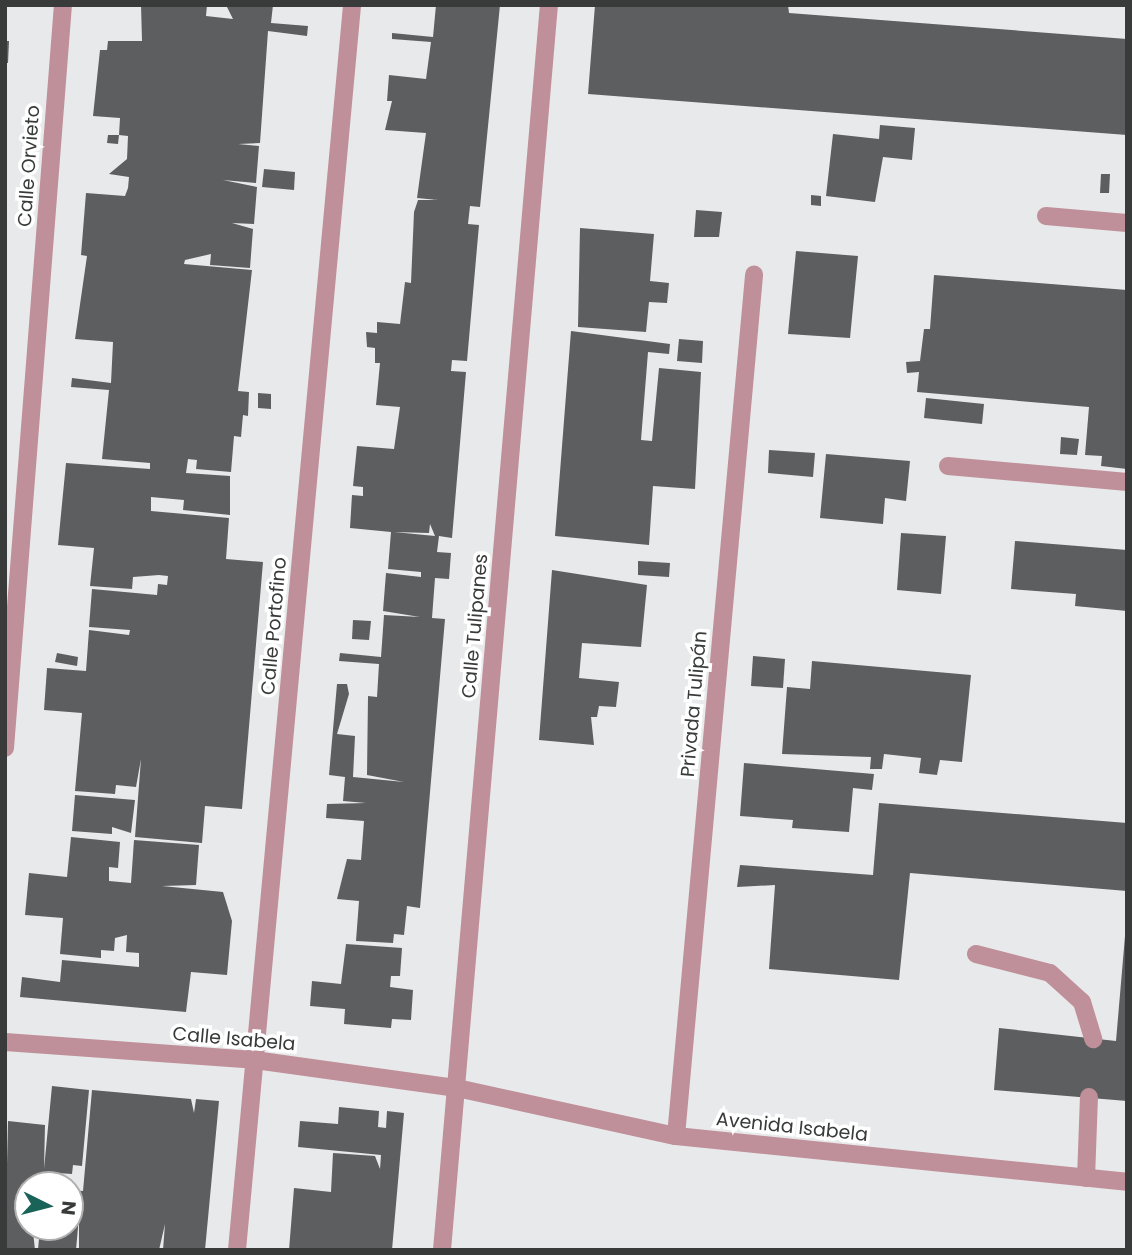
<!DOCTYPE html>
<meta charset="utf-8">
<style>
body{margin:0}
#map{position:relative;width:1132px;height:1255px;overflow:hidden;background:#e8e9eb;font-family:Poppins,sans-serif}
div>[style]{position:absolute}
.building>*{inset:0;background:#5d5e5f}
.service>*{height:18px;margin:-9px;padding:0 9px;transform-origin:9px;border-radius:9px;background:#bf8f9a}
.minor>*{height:18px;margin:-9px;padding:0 9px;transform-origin:9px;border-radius:9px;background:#bf8f9a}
.tertiary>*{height:18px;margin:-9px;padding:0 9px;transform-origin:9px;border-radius:9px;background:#bf8f9a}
span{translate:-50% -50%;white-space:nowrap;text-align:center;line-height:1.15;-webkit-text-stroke:7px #fff;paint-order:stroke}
.street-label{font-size:19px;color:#393a3a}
.frame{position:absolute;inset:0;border:7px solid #393a3a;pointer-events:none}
.north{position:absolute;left:14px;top:1171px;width:70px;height:70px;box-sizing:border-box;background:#fff;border:2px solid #b0b0b0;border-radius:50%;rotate:96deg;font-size:19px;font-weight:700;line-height:28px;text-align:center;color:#393a3a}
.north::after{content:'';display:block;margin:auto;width:24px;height:32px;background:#1a6358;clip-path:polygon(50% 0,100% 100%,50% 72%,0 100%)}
</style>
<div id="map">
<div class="building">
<div style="clip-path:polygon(141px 5px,207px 5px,206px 16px,233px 19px,226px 5px,273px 5px,271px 23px,308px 26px,307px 36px,268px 31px,260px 143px,238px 144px,259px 146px,256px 183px,223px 180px,257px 187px,254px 224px,232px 223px,253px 229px,250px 268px,210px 265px,211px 254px,185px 260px,184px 264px,252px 270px,238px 391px,249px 392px,248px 416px,243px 415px,241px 437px,234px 436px,231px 472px,196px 469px,197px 460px,188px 459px,186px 473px,230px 476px,230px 515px,183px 510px,184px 500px,151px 497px,151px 511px,229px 518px,226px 559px,263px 562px,242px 809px,205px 806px,202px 843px,135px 837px,141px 759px,136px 787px,116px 785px,115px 794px,75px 791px,82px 713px,44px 710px,47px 668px,86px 671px,89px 630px,129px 635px,130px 630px,89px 627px,92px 589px,157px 595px,158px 584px,167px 585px,168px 576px,159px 575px,133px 577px,132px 589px,90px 586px,94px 548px,58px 545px,66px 463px,150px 469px,150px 463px,102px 459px,109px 390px,71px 387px,72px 378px,111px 383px,113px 342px,75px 339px,87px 256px,81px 255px,86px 193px,125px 196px,128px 188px,129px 177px,109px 174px,127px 159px,128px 136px,119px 135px,120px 118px,93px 116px,100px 50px,107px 50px,108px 41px,142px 41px)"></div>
<div style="clip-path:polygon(evenodd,436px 5px,500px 5px,480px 207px,470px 206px,468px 224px,479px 225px,467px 361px,452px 360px,451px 371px,466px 372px,452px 538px,439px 536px,437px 552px,451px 553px,449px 579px,435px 578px,432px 618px,445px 619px,420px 908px,407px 906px,404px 935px,394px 934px,393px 943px,356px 941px,359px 901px,337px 899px,347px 859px,361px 860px,364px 821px,326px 818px,327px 804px,366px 803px,343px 801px,345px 777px,329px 775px,337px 684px,347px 684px,349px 694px,337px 734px,355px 736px,353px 777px,404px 782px,367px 775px,368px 696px,377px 697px,379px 664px,339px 661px,340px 653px,381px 657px,384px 615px,420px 617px,383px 611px,386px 573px,421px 577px,421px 572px,388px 569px,391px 532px,350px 528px,352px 495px,363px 496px,363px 487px,353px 486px,357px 446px,394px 449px,400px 407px,376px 405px,380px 363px,375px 363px,375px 348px,367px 347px,366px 332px,377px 333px,377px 322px,400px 324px,405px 282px,411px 283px,414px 212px,418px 200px,438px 200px,417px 198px,426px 133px,385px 130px,392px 101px,387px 101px,389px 75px,426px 79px,431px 42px,392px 39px,392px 33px,433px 37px,436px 5px,430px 524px,435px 536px,394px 532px,429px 533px,430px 524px)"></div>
<div style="clip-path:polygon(595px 5px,788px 5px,789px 13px,1127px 39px,1127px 135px,588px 94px)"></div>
<div style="clip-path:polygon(5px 41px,9px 41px,8px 63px,5px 63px)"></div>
<div style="clip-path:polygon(880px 125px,915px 128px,912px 160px,883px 157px,875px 202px,826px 196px,833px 134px,879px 139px)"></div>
<div style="clip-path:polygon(108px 135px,119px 135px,118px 144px,107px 143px)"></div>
<div style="clip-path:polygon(264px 169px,295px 172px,294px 190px,262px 187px)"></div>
<div style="clip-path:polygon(1101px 174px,1110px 174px,1109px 193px,1100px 193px)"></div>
<div style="clip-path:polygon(811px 195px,821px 196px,821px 206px,811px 205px)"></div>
<div style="clip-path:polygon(696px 210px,722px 212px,719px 237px,694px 237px)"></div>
<div style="clip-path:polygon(580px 228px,654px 234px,650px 281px,669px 283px,667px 303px,649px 302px,646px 332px,578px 327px)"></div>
<div style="clip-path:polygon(796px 251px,858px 256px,850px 338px,788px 334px)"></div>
<div style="clip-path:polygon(934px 275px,1127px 290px,1127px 469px,1101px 466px,1102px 456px,1085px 455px,1089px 407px,917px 392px,919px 372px,907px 373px,906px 362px,920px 361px,924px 329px,930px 329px)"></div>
<div style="clip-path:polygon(571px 331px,670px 344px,669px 354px,648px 352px,641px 440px,652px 441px,659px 368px,701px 372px,695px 489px,653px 486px,649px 545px,555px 536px)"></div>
<div style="clip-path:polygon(679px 339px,703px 341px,702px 363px,677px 361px)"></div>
<div style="clip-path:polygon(258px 393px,271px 394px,271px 409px,258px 408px)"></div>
<div style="clip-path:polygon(926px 398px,984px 404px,982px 424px,924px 418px)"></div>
<div style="clip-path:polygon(1061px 437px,1079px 439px,1077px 455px,1060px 454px)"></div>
<div style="clip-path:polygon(769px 450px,815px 453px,813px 477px,768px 473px)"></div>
<div style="clip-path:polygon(826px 454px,910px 461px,906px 501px,885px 498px,883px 524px,820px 518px)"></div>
<div style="clip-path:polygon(901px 533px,946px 536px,941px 594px,897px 590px)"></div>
<div style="clip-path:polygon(1015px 541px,1127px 550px,1127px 611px,1075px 606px,1076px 594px,1011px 589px)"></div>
<div style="clip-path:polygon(638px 561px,670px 563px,669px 577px,638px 575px)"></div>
<div style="clip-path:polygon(552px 570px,647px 585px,641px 647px,582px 643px,579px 678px,619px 682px,616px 707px,599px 706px,597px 717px,591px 717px,594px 745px,539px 740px)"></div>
<div style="clip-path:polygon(353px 620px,371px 621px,369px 640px,352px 639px)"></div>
<div style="clip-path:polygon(57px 653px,78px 657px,77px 666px,55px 662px)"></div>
<div style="clip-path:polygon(753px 656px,785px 659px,783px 688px,751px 686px)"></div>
<div style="clip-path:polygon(812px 661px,971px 675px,962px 762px,940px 760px,937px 775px,919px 773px,921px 758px,884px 754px,882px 769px,870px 769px,871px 757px,782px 754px,787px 687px,810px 689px)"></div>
<div style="clip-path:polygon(744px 763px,874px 774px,872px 790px,853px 788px,849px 832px,792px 828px,793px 820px,740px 816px)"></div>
<div style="clip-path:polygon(75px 795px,135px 800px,131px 833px,112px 827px,112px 834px,72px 831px)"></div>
<div style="clip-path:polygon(879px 803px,1127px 823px,1127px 891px,910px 873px,899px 980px,769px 969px,775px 885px,737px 887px,740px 865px,873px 875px)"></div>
<div style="clip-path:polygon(71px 837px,120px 842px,118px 868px,109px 867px,109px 881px,131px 883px,134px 840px,199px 845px,196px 885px,162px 886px,223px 892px,232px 921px,227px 975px,191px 972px,186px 1012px,20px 997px,22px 977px,60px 982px,62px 960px,139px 967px,139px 953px,126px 952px,127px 935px,115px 938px,114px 951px,101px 950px,101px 958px,60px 954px,63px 918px,25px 915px,29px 873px,67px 877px)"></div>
<div style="clip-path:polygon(1125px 936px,1127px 1101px,994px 1090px,999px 1028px,1116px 1041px)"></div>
<div style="clip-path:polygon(346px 944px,402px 948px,400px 976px,391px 976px,390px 987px,413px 990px,411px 1020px,392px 1019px,391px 1028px,344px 1024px,345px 1009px,310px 1006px,312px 981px,341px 984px)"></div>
<div style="clip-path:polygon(52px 1086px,89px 1090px,82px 1166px,73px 1165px,72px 1174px,43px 1172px,43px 1185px,28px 1185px,35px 1250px,5px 1248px,8px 1121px,45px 1125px,44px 1169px)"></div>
<div style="clip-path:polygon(92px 1090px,191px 1099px,194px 1113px,196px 1099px,219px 1101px,205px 1250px,163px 1250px,165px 1224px,159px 1250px,79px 1250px,79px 1216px,76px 1250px,38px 1250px,40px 1227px,70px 1227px,70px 1190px,83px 1191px)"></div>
<div style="clip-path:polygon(339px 1107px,379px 1111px,378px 1127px,386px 1128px,387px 1111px,404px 1113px,392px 1250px,289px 1250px,294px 1188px,331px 1192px,333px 1153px,375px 1156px,380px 1169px,381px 1155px,298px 1147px,300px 1121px,338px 1124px)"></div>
</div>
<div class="service">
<div style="left:1046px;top:216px;width:81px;rotate:4.9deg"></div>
<div style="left:948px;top:466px;width:180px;rotate:5.1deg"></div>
<div style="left:976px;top:954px;width:76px;rotate:14.4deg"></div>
<div style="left:1050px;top:973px;width:43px;rotate:42.2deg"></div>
<div style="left:1082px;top:1002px;width:39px;rotate:73deg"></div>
<div style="left:1086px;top:1178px;width:81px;rotate:-87.9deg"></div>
</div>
<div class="minor">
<div style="left:5px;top:748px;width:745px;rotate:-85.54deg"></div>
<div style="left:5px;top:1042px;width:250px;rotate:4.1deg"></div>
<div style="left:254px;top:1060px;width:205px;rotate:7.9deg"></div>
<div style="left:457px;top:1088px;width:224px;rotate:12.4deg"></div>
<div style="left:676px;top:1136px;width:453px;rotate:5.8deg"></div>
<div style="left:676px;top:1136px;width:865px;rotate:-84.82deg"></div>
<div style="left:237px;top:1250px;width:1250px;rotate:-84.72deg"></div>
</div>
<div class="tertiary">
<div style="left:442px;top:1250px;width:1250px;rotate:-85.09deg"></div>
</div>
<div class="street-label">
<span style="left:29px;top:166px;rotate:-86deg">Calle Orvieto</span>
<span style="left:274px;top:626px;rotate:-85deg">Calle Portofino</span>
<span style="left:475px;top:626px;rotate:-85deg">Calle Tulipanes</span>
<span style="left:694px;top:704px;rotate:-85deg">Privada Tulipán</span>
<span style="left:234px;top:1039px;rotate:5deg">Calle Isabela</span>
<span style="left:792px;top:1127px;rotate:6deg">Avenida Isabela</span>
</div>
<div class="frame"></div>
<div class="north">N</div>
</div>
